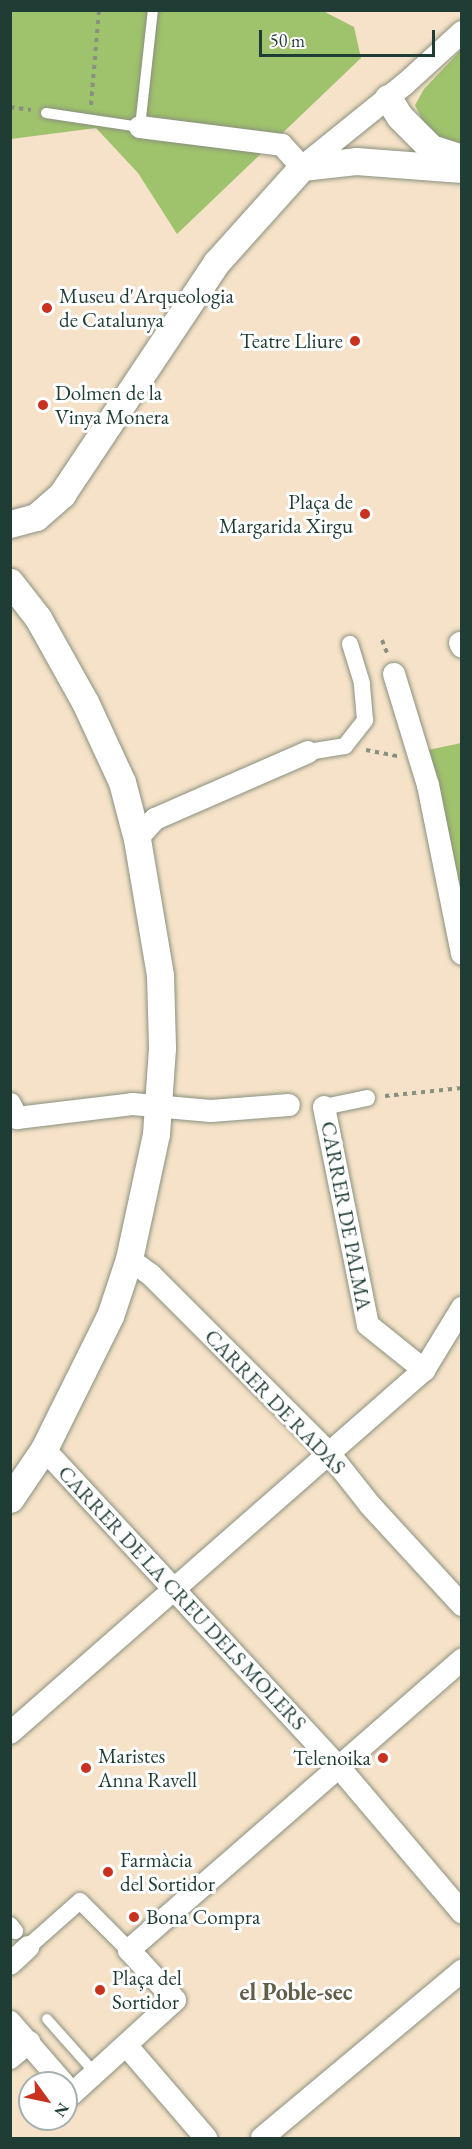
<!DOCTYPE html>
<meta charset="utf-8">
<style>
body{margin:0}
#map{position:relative;width:472px;height:2149px;overflow:hidden;background:#f5e2c8;font-family:"EB Garamond",serif}
div>[style]{position:absolute}
.green>*{inset:0;background:#9fc26c}
.path>*{height:4px;margin-top:-2px;transform-origin:0;background:repeating-linear-gradient(90deg,#8a907e 0 4.5px,transparent 0 9px)}
.roads{filter:drop-shadow(0 0 2px #8a907e) drop-shadow(0 0 2px #8a907e)}
.service>*{height:10px;margin:-5px;padding:0 5px;transform-origin:5px;border-radius:5px;background:#fff}
.pedestrian>*{height:16px;margin:-8px;padding:0 8px;transform-origin:8px;border-radius:8px;background:#fff}
.minor>*{height:22px;margin:-11px;padding:0 11px;transform-origin:11px;border-radius:11px;background:#fff}
.tertiary>*{height:27px;margin:-13.5px;padding:0 13.5px;transform-origin:13.5px;border-radius:13.5px;background:#fff}
.dots>*{width:16px;height:16px;translate:-50% -50%;box-sizing:border-box;border:3px solid #fff;border-radius:50%}
span{translate:-50% -50%;white-space:nowrap;text-align:center;line-height:1.15;-webkit-text-stroke:6px #fff;paint-order:stroke}
.poi-label{font-size:21px;color:#1f3d34}
.left{translate:0 -50%;text-align:left}
.right{translate:-100% -50%;text-align:right}
.street-label{font-size:21px;color:#1f3d34}
.quarter-label{font-size:24px;color:#625e48;font-weight:700}
.frame{position:absolute;inset:0;border:12px solid #1f3d34;pointer-events:none}
.north{position:absolute;left:18px;top:2071px;width:60px;height:60px;box-sizing:border-box;background:#fff;border:2px solid #a5b1ae;border-radius:50%;rotate:123deg;font-size:16px;font-weight:700;line-height:24px;text-align:center;color:#1f3d34}
.north::after{content:'';display:block;margin:auto;width:21px;height:27px;background:#c8321e;clip-path:polygon(50% 0,100% 100%,50% 72%,0 100%)}
.scale{position:absolute;left:259px;top:30px;width:176px;height:27px;box-sizing:border-box;border:3px solid #1f3d34;border-top:0;padding-left:8px;font-size:18px;line-height:21px;white-space:nowrap;color:#1f3d34;-webkit-text-stroke:4px #fff;paint-order:stroke}
</style>
<div id="map">
<div class="green">
<div style="clip-path:polygon(10px 11px,323px 11px,354px 27px,361px 58px,177px 234px,138px 173px,96px 128px,11px 139px)"></div>
<div style="clip-path:polygon(461px 50px,461px 147px,428px 132px,415px 105px,424px 89px)"></div>
<div style="clip-path:polygon(461px 743px,461px 886px,460px 886px,428px 750px)"></div>
</div>
<div class="path">
<div style="left:91px;top:105px;width:95px;rotate:-85.2deg"></div>
<div style="left:10px;top:107px;width:21px;rotate:8deg"></div>
<div style="left:382px;top:640px;width:14px;rotate:69deg"></div>
<div style="left:366px;top:750px;width:32px;rotate:11deg"></div>
<div style="left:385px;top:1096px;width:77px;rotate:-5.9deg"></div>
</div>
<div class="roads">
<div class="service">
<div style="left:46px;top:113px;width:95px;rotate:8.5deg"></div>
<div style="left:140px;top:127px;width:118px;rotate:-83.7deg"></div>
<div style="left:47px;top:2019px;width:72px;rotate:48.4deg"></div>
</div>
<div class="pedestrian">
<div style="left:308px;top:752px;width:37px;rotate:-9deg"></div>
<div style="left:345px;top:746px;width:33px;rotate:-52deg"></div>
<div style="left:365px;top:720px;width:37px;rotate:-95deg"></div>
<div style="left:362px;top:683px;width:41px;rotate:-107.1deg"></div>
<div style="left:324px;top:1107px;width:44px;rotate:-11.8deg"></div>
<div style="left:10px;top:1925px;width:8px;rotate:50deg"></div>
<div style="left:28px;top:1947px;width:69px;rotate:-41.5deg"></div>
<div style="left:80px;top:1901px;width:69px;rotate:45deg"></div>
</div>
<div class="minor">
<div style="left:140px;top:127px;width:143px;rotate:7.2deg"></div>
<div style="left:282px;top:145px;width:30px;rotate:48deg"></div>
<div style="left:302px;top:167px;width:132px;rotate:-38.9deg"></div>
<div style="left:405px;top:84px;width:77px;rotate:-42.4deg"></div>
<div style="left:460px;top:643px;width:4px;rotate:63deg"></div>
<div style="left:394px;top:674px;width:116px;rotate:73deg"></div>
<div style="left:428px;top:785px;width:172px;rotate:78.6deg"></div>
<div style="left:137px;top:839px;width:27px;rotate:-48deg"></div>
<div style="left:155px;top:819px;width:167px;rotate:-23.6deg"></div>
<div style="left:10px;top:1104px;width:16px;rotate:63deg"></div>
<div style="left:17px;top:1118px;width:116px;rotate:-6.9deg"></div>
<div style="left:132px;top:1104px;width:79px;rotate:5.1deg"></div>
<div style="left:211px;top:1111px;width:78px;rotate:-4.4deg"></div>
<div style="left:324px;top:1107px;width:222px;rotate:78.6deg"></div>
<div style="left:368px;top:1325px;width:72px;rotate:38.8deg"></div>
<div style="left:129px;top:1259px;width:27px;rotate:36deg"></div>
<div style="left:151px;top:1275px;width:252px;rotate:45deg"></div>
<div style="left:329px;top:1453px;width:66px;rotate:51.7deg"></div>
<div style="left:370px;top:1505px;width:136px;rotate:47.4deg"></div>
<div style="left:44px;top:1449px;width:432px;rotate:47.2deg"></div>
<div style="left:338px;top:1766px;width:192px;rotate:49.7deg"></div>
<div style="left:10px;top:1733px;width:551px;rotate:-41.24deg"></div>
<div style="left:424px;top:1370px;width:73px;rotate:-58.5deg"></div>
<div style="left:10px;top:1964px;width:25px;rotate:-43deg"></div>
<div style="left:10px;top:2022px;width:81px;rotate:49deg"></div>
<div style="left:126px;top:2045px;width:123px;rotate:49.3deg"></div>
<div style="left:10px;top:2058px;width:25px;rotate:-40deg"></div>
<div style="left:66px;top:2087px;width:9px;rotate:49deg"></div>
<div style="left:72px;top:2094px;width:139px;rotate:-42.4deg"></div>
<div style="left:175px;top:2000px;width:68px;rotate:-132.6deg"></div>
<div style="left:129px;top:1950px;width:442px;rotate:-41.1deg"></div>
<div style="left:262px;top:2138px;width:261px;rotate:-39.9deg"></div>
</div>
<div class="tertiary">
<div style="left:388px;top:98px;width:22px;rotate:58deg"></div>
<div style="left:400px;top:117px;width:44px;rotate:45deg"></div>
<div style="left:431px;top:148px;width:33px;rotate:18deg"></div>
<div style="left:10px;top:524px;width:27px;rotate:-15deg"></div>
<div style="left:36px;top:517px;width:35px;rotate:-41deg"></div>
<div style="left:62px;top:494px;width:278px;rotate:-56.3deg"></div>
<div style="left:216px;top:263px;width:129px;rotate:-48.1deg"></div>
<div style="left:302px;top:167px;width:54px;rotate:-6.3deg"></div>
<div style="left:356px;top:161px;width:106px;rotate:4.3deg"></div>
<div style="left:10px;top:582px;width:46px;rotate:52.1deg"></div>
<div style="left:38px;top:618px;width:96px;rotate:60.8deg"></div>
<div style="left:85px;top:702px;width:88px;rotate:65.2deg"></div>
<div style="left:122px;top:782px;width:59px;rotate:75.3deg"></div>
<div style="left:137px;top:839px;width:138px;rotate:80.4deg"></div>
<div style="left:160px;top:975px;width:73px;rotate:88.4deg"></div>
<div style="left:162px;top:1048px;width:86px;rotate:94deg"></div>
<div style="left:156px;top:1134px;width:128px;rotate:102.2deg"></div>
<div style="left:129px;top:1259px;width:60px;rotate:108.4deg"></div>
<div style="left:110px;top:1316px;width:148px;rotate:116.4deg"></div>
<div style="left:44px;top:1449px;width:60px;rotate:124.2deg"></div>
</div>
</div>
<div class="dots">
<div style="left:47px;top:308px;background:#c8321e"></div>
<div style="left:355px;top:341px;background:#c8321e"></div>
<div style="left:43px;top:405px;background:#c8321e"></div>
<div style="left:365px;top:514px;background:#c8321e"></div>
<div style="left:383px;top:1758px;background:#c8321e"></div>
<div style="left:86px;top:1768px;background:#c8321e"></div>
<div style="left:108px;top:1872px;background:#c8321e"></div>
<div style="left:134px;top:1917px;background:#c8321e"></div>
<div style="left:100px;top:1990px;background:#c8321e"></div>
</div>
<div class="poi-label">
<span class="left" style="left:59px;top:308px">Museu d'Arqueologia<br>de Catalunya</span>
<span class="right" style="left:343px;top:341px">Teatre Lliure</span>
<span class="left" style="left:55px;top:405px">Dolmen de la<br>Vinya Monera</span>
<span class="right" style="left:353px;top:514px">Plaça de<br>Margarida Xirgu</span>
<span class="left" style="left:98px;top:1768px">Maristes<br>Anna Ravell</span>
<span class="right" style="left:371px;top:1758px">Telenoika</span>
<span class="left" style="left:120px;top:1872px">Farmàcia<br>del Sortidor</span>
<span class="left" style="left:146px;top:1917px">Bona Compra</span>
<span class="left" style="left:112px;top:1990px">Plaça del<br>Sortidor</span>
</div>
<div class="street-label">
<span style="left:346px;top:1216px;rotate:79deg">CARRER DE PALMA</span>
<span style="left:275px;top:1402px;rotate:46deg">CARRER DE RADAS</span>
<span style="left:182px;top:1598px;rotate:47deg">CARRER DE LA CREU DELS MOLERS</span>
</div>
<div class="quarter-label">
<span style="left:296px;top:1992px">el Poble-sec</span>
</div>
<div class="frame"></div>
<div class="north">N</div>
<div class="scale">50 m</div>
</div>
